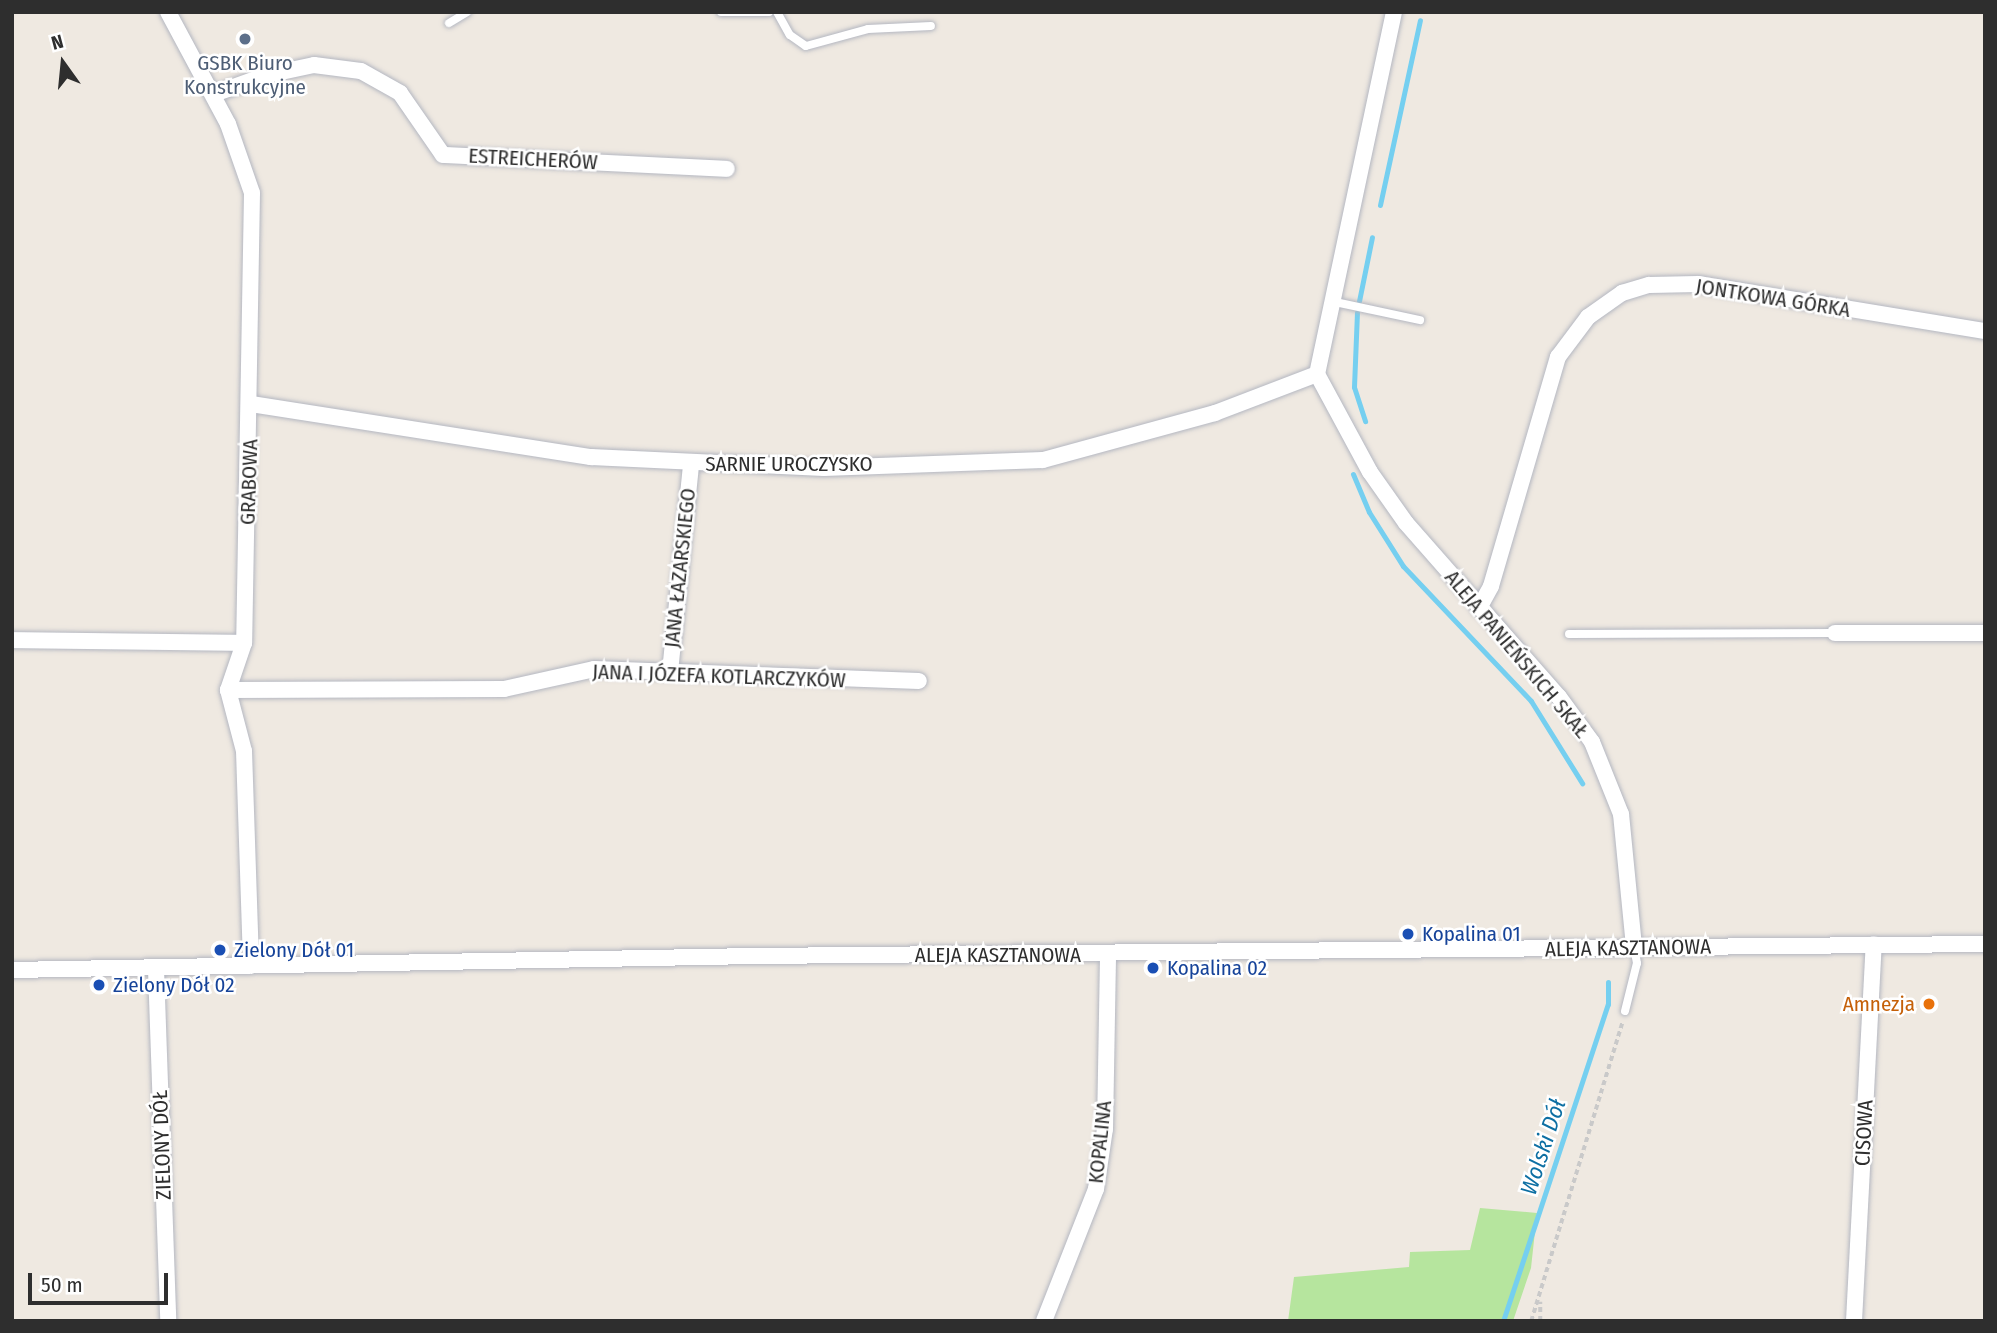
<!DOCTYPE html>
<meta charset="utf-8">
<style>
body{margin:0}
#map{position:relative;width:1997px;height:1333px;overflow:hidden;background:#efe9e1;font-family:"Fira Sans Condensed",sans-serif}
div>[style]{position:absolute}
.green>*{inset:0;background:#b6e59e}
.stream>*{height:5px;margin:-2.5px;padding:0 2.5px;transform-origin:2.5px;border-radius:2.5px;background:#75cff0}
.path>*{height:3.5px;margin-top:-1.75px;transform-origin:0;background:repeating-linear-gradient(90deg,#c9c9c9 0 5px,transparent 0 8.5px)}
.roads{filter:drop-shadow(0 0 2px #b4b7c1) drop-shadow(0 0 2px #b4b7c1)}
.lane>*{height:8px;margin:-4px;padding:0 4px;transform-origin:4px;border-radius:4px;background:#fff}
.street>*{height:16px;margin:-8px;padding:0 8px;transform-origin:8px;border-radius:8px;background:#fff}
.dots>*{width:19px;height:19px;translate:-50% -50%;box-sizing:border-box;border:4px solid #fff;border-radius:50%}
span{translate:-50% -50%;white-space:nowrap;text-align:center;line-height:1.15;-webkit-text-stroke:5px #fff;paint-order:stroke}
.service-label{font-size:21px;color:#4e5e75}
.street-label{font-size:21px;color:#2e2e2e}
.transit-label{font-size:21px;color:#164399}
.left{translate:0 -50%;text-align:left}
.food-label{font-size:21px;color:#c56008}
.right{translate:-100% -50%;text-align:right}
.water-label{font-size:23px;color:#0d6fa3;font-style:italic}
.frame{position:absolute;inset:0;border:14px solid #2e2e2e;pointer-events:none}
.north{position:absolute;left:28px;top:28px;width:70px;height:70px;-webkit-text-stroke:5px #fff;paint-order:stroke;rotate:345deg;font-size:19px;font-weight:700;line-height:28px;text-align:center;color:#2e2e2e}
.north::after{content:'';display:block;margin:auto;width:24px;height:32px;background:#2e2e2e;clip-path:polygon(50% 0,100% 100%,50% 72%,0 100%)}
.scale{position:absolute;left:28px;top:1273px;width:140px;height:32px;box-sizing:border-box;border:4px solid #2e2e2e;border-top:0;padding-left:9px;font-size:21px;line-height:24px;white-space:nowrap;color:#2e2e2e;-webkit-text-stroke:5px #fff;paint-order:stroke}
</style>
<div id="map">
<div class="green">
<div style="clip-path:polygon(1480px 1208px,1537px 1213px,1531px 1268px,1513px 1321px,1288px 1321px,1294px 1277px,1409px 1267px,1410px 1252px,1470px 1250px)"></div>
</div>
<div class="stream">
<div style="left:1380px;top:205px;width:189px;rotate:-77.8deg"></div>
<div style="left:1359px;top:301px;width:65px;rotate:-78.5deg"></div>
<div style="left:1357px;top:312px;width:75px;rotate:92.3deg"></div>
<div style="left:1354px;top:387px;width:36px;rotate:72deg"></div>
<div style="left:1353px;top:474px;width:41px;rotate:67.2deg"></div>
<div style="left:1369px;top:512px;width:64px;rotate:57.8deg"></div>
<div style="left:1403px;top:566px;width:186px;rotate:46.5deg"></div>
<div style="left:1531px;top:701px;width:97px;rotate:58.1deg"></div>
<div style="left:1503px;top:1321px;width:334px;rotate:-71.7deg"></div>
<div style="left:1608px;top:1004px;width:22px;rotate:-90deg"></div>
</div>
<div class="path">
<div style="left:1531px;top:1321px;width:312px;rotate:-73deg"></div>
<div style="left:1540px;top:1321px;width:19px;rotate:-90deg"></div>
</div>
<div class="roads">
<div class="lane">
<div style="left:721px;top:12px;width:48px"></div>
<div style="left:777px;top:12px;width:26px;rotate:61deg"></div>
<div style="left:790px;top:35px;width:19px;rotate:35deg"></div>
<div style="left:806px;top:46px;width:64px;rotate:-15.3deg"></div>
<div style="left:868px;top:29px;width:63px;rotate:-2.7deg"></div>
<div style="left:449px;top:23px;width:21px;rotate:-31deg"></div>
<div style="left:1335px;top:302px;width:87px;rotate:12deg"></div>
<div style="left:1569px;top:634px;width:266px;rotate:-0.2deg"></div>
<div style="left:1625px;top:1011px;width:49px;rotate:-76deg"></div>
<div style="left:1637px;top:963px;width:16px;rotate:-101deg"></div>
</div>
<div class="street">
<div style="left:168px;top:12px;width:127px;rotate:61.8deg"></div>
<div style="left:228px;top:124px;width:73px;rotate:70.8deg"></div>
<div style="left:252px;top:193px;width:450px;rotate:91deg"></div>
<div style="left:244px;top:643px;width:50px;rotate:108.8deg"></div>
<div style="left:228px;top:690px;width:63px;rotate:75.3deg"></div>
<div style="left:244px;top:751px;width:215px;rotate:88.1deg"></div>
<div style="left:1394px;top:12px;width:370px;rotate:102deg"></div>
<div style="left:1317px;top:374px;width:111px;rotate:61.6deg"></div>
<div style="left:1370px;top:472px;width:62px;rotate:54.8deg"></div>
<div style="left:1406px;top:523px;width:232px;rotate:48.7deg"></div>
<div style="left:1559px;top:697px;width:56px;rotate:53.7deg"></div>
<div style="left:1592px;top:742px;width:78px;rotate:68.1deg"></div>
<div style="left:1621px;top:814px;width:134px;rotate:84.4deg"></div>
<div style="left:214px;top:94px;width:56px;rotate:-19.7deg"></div>
<div style="left:267px;top:75px;width:48px;rotate:-12deg"></div>
<div style="left:314px;top:65px;width:47px;rotate:7.3deg"></div>
<div style="left:361px;top:71px;width:45px;rotate:29.4deg"></div>
<div style="left:400px;top:93px;width:75px;rotate:55.3deg"></div>
<div style="left:443px;top:155px;width:284px;rotate:2.8deg"></div>
<div style="left:251px;top:404px;width:344px;rotate:8.9deg"></div>
<div style="left:591px;top:457px;width:233px;rotate:2.7deg"></div>
<div style="left:824px;top:468px;width:219px;rotate:-2.1deg"></div>
<div style="left:1043px;top:460px;width:178px;rotate:-15.3deg"></div>
<div style="left:1215px;top:413px;width:109px;rotate:-20.9deg"></div>
<div style="left:1479px;top:608px;width:25px;rotate:-61deg"></div>
<div style="left:1491px;top:586px;width:239px;rotate:-73.7deg"></div>
<div style="left:1558px;top:357px;width:50px;rotate:-53.1deg"></div>
<div style="left:1588px;top:317px;width:42px;rotate:-35.2deg"></div>
<div style="left:1622px;top:293px;width:28px;rotate:-17deg"></div>
<div style="left:1649px;top:285px;width:49px;rotate:-1.2deg"></div>
<div style="left:1698px;top:284px;width:291px;rotate:9.3deg"></div>
<div style="left:1835px;top:633px;width:150px"></div>
<div style="left:12px;top:640px;width:232px;rotate:0.7deg"></div>
<div style="left:670px;top:672px;width:209px;rotate:-84.2deg"></div>
<div style="left:228px;top:690px;width:276px;rotate:-0.2deg"></div>
<div style="left:504px;top:689px;width:92px;rotate:-12.5deg"></div>
<div style="left:594px;top:669px;width:325px;rotate:2.1deg"></div>
<div style="left:156px;top:969px;width:352px;rotate:88deg"></div>
<div style="left:12px;top:970px;width:745px;rotate:-1.08deg"></div>
<div style="left:757px;top:956px;width:1228px;rotate:-0.56deg"></div>
<div style="left:1044px;top:1321px;width:142px;rotate:-68.5deg"></div>
<div style="left:1096px;top:1189px;width:61px;rotate:-81.5deg"></div>
<div style="left:1105px;top:1129px;width:175px;rotate:-89deg"></div>
<div style="left:1854px;top:1321px;width:377px;rotate:-87deg"></div>
</div>
</div>
<div class="dots">
<div style="left:245px;top:39px;background:#5c6f8a"></div>
<div style="left:1408px;top:934px;background:#1a4fb4"></div>
<div style="left:220px;top:950px;background:#1a4fb4"></div>
<div style="left:1153px;top:968px;background:#1a4fb4"></div>
<div style="left:99px;top:985px;background:#1a4fb4"></div>
<div style="left:1929px;top:1004px;background:#e8710a"></div>
</div>
<div class="service-label">
<span style="left:245px;top:75px">GSBK Biuro<br>Konstrukcyjne</span>
</div>
<div class="street-label">
<span style="left:533px;top:159px;rotate:3deg">ESTREICHERÓW</span>
<span style="left:1773px;top:298px;rotate:9deg">JONTKOWA GÓRKA</span>
<span style="left:789px;top:464px">SARNIE UROCZYSKO</span>
<span style="left:249px;top:482px;rotate:-88deg">GRABOWA</span>
<span style="left:680px;top:568px;rotate:-84deg">JANA ŁAZARSKIEGO</span>
<span style="left:1517px;top:654px;rotate:50deg">ALEJA PANIEŃSKICH SKAŁ</span>
<span style="left:719px;top:676px;rotate:2deg">JANA I JÓZEFA KOTLARCZYKÓW</span>
<span style="left:1628px;top:948px;rotate:-1deg">ALEJA KASZTANOWA</span>
<span style="left:998px;top:955px">ALEJA KASZTANOWA</span>
<span style="left:1864px;top:1133px;rotate:-87deg">CISOWA</span>
<span style="left:1100px;top:1142px;rotate:-84deg">KOPALINA</span>
<span style="left:162px;top:1145px;rotate:-92deg">ZIELONY DÓŁ</span>
</div>
<div class="transit-label">
<span class="left" style="left:1422px;top:934px">Kopalina 01</span>
<span class="left" style="left:234px;top:950px">Zielony Dół 01</span>
<span class="left" style="left:1167px;top:968px">Kopalina 02</span>
<span class="left" style="left:113px;top:985px">Zielony Dół 02</span>
</div>
<div class="food-label">
<span class="right" style="left:1915px;top:1004px">Amnezja</span>
</div>
<div class="water-label">
<span style="left:1543px;top:1147px;rotate:-72deg">Wolski Dół</span>
</div>
<div class="frame"></div>
<div class="north">N</div>
<div class="scale">50 m</div>
</div>
